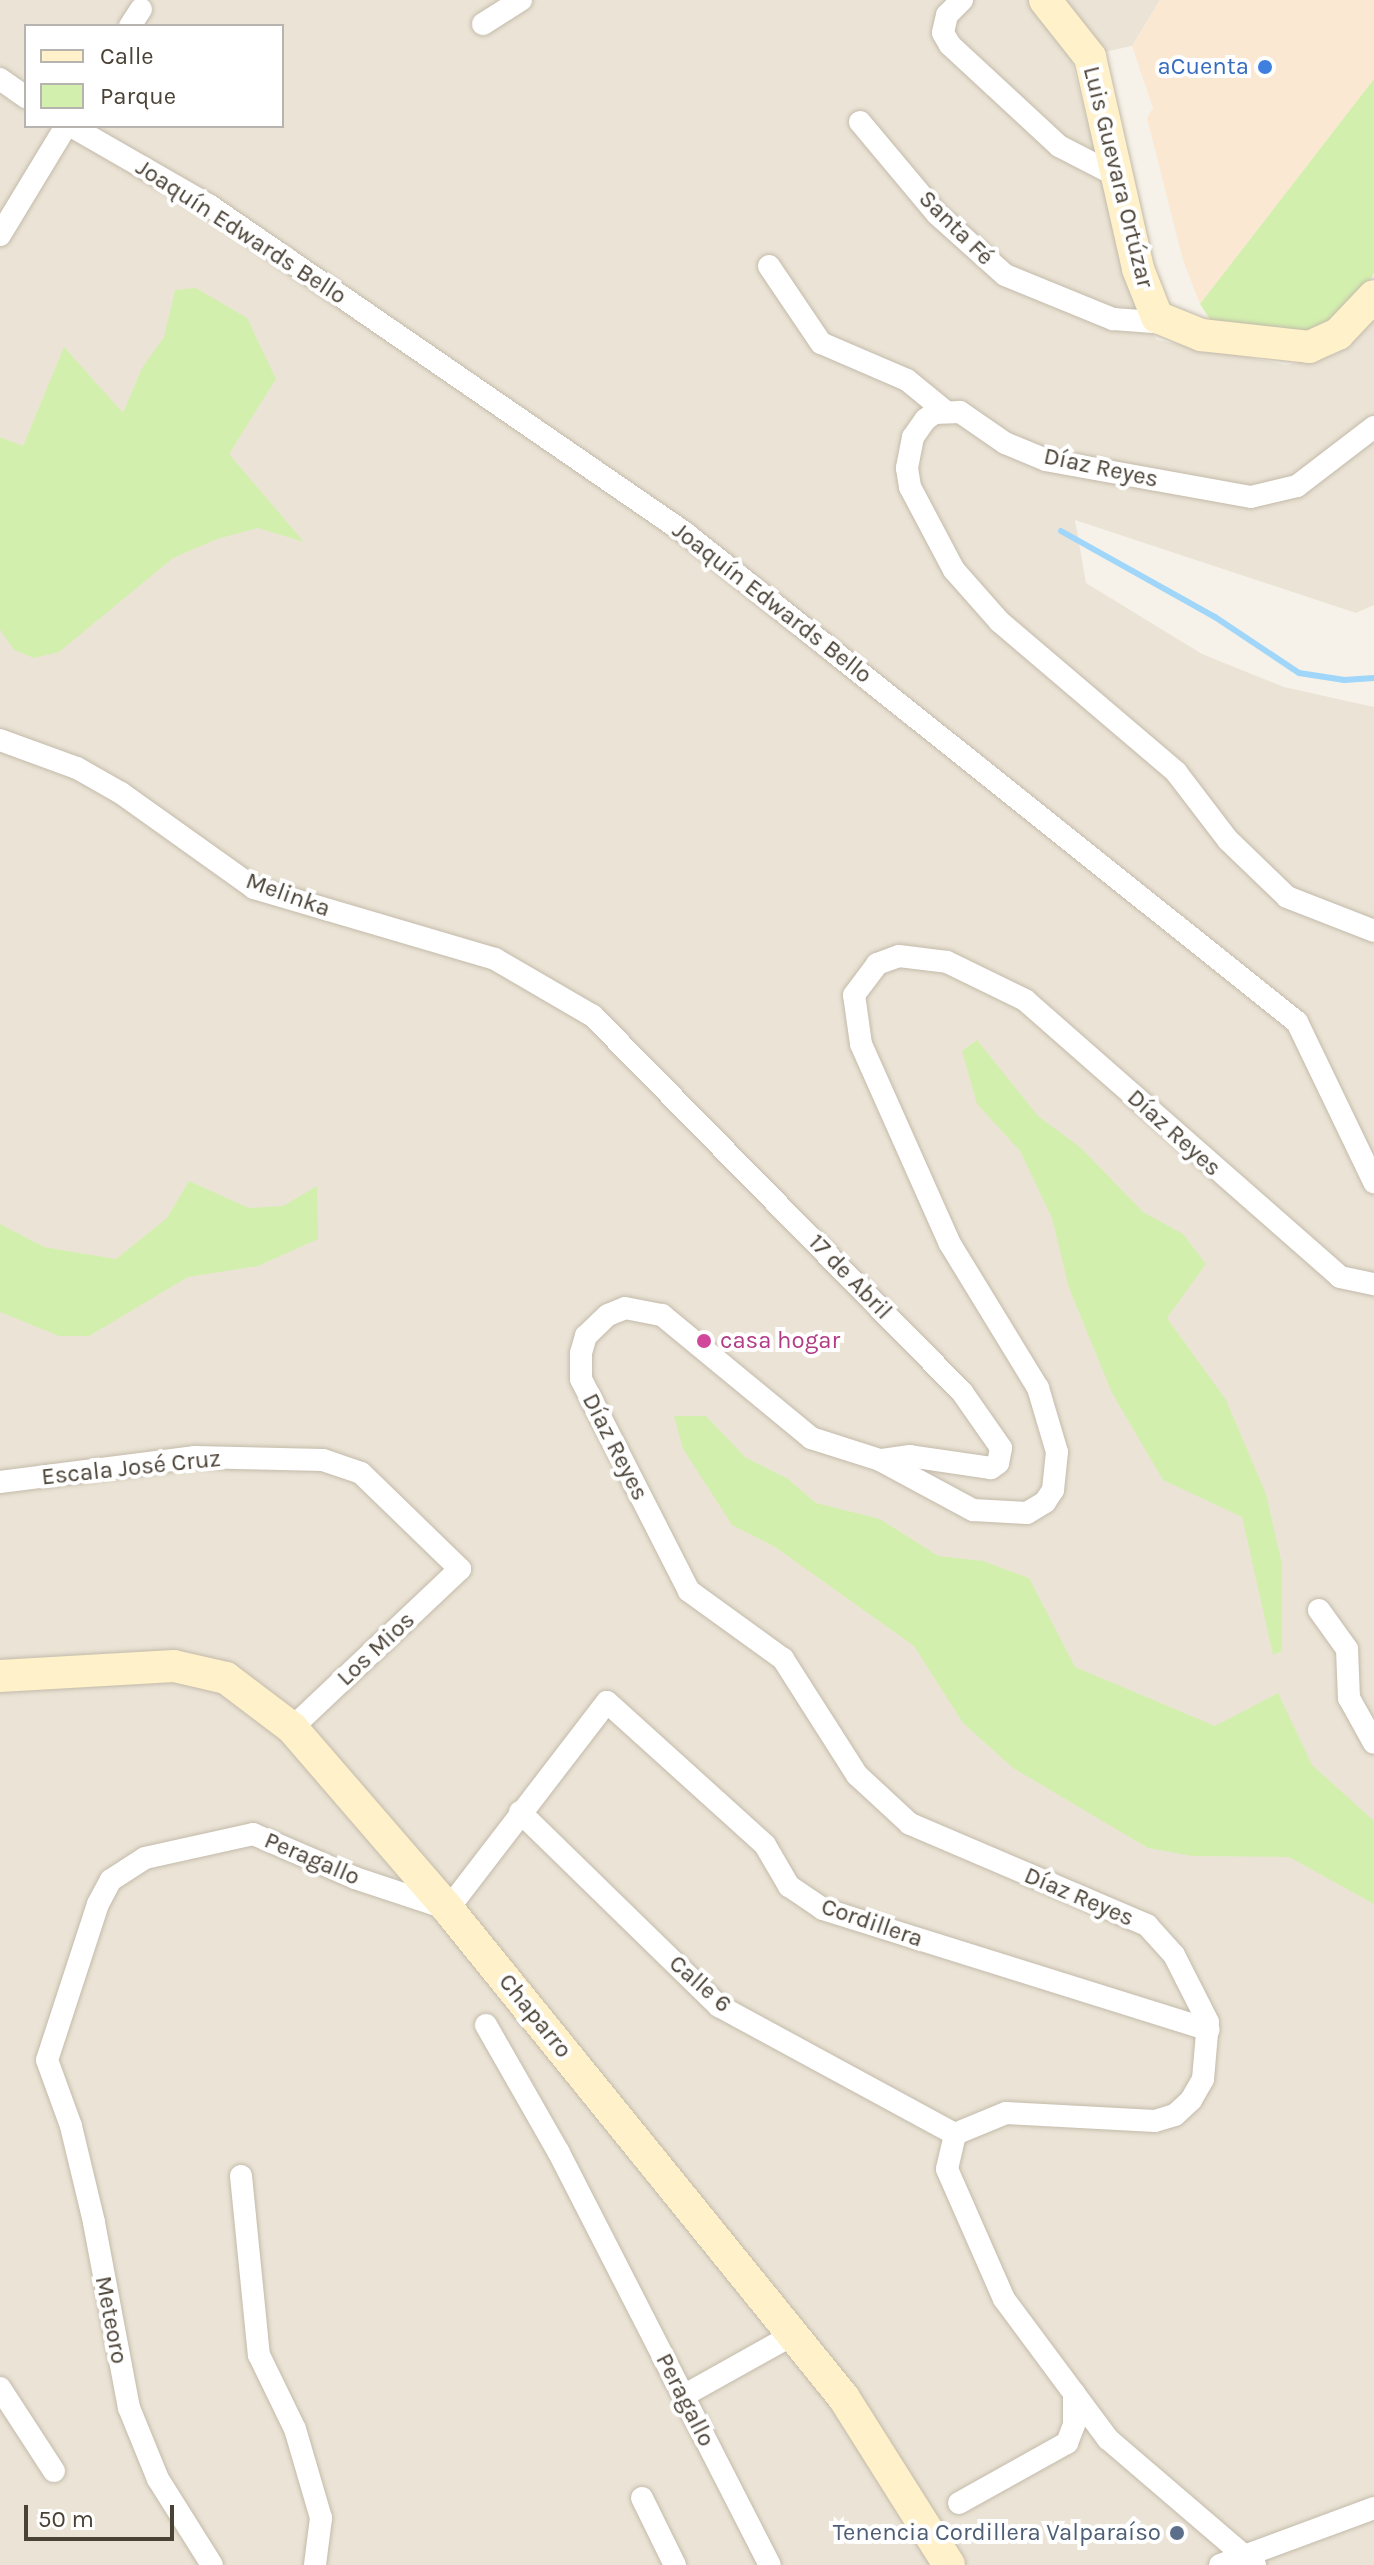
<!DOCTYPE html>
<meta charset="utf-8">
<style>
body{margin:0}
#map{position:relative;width:1374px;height:2565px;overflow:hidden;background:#f6f2e9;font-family:Karla,sans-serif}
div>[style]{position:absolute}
.residential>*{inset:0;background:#ebe4d6}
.commercial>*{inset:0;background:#fae8d3}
.green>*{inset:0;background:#d3efae}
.stream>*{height:6px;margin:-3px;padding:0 3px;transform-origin:3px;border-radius:3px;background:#9fd6f9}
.roads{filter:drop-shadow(0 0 2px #c3baaa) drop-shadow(0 0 2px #c3baaa)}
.street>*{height:22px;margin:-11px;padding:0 11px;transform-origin:11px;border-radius:11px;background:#fff}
.secondary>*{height:32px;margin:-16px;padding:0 16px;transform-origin:16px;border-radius:16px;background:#fff1ca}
.dots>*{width:22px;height:22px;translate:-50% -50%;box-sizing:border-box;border:4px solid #fff;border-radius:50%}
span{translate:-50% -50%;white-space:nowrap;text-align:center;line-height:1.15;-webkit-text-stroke:8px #fff;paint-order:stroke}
.shop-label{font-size:24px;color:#366cbe}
.right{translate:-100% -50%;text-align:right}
.street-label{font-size:24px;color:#4b4236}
.hotel-label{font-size:24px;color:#b23c85}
.left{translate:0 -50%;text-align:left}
.service-label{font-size:24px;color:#4e5e75}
.legend{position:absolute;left:24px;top:24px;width:260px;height:104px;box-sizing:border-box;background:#fff;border:2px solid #b7b3af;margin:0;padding:10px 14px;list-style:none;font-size:24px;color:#4b4236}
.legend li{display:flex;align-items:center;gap:16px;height:40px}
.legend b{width:40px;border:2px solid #b7b3af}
.scale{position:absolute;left:24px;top:2505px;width:150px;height:36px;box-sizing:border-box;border:4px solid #4b4236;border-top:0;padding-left:10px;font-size:24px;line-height:28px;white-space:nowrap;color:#4b4236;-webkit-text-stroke:6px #fff;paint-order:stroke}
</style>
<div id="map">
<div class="residential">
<div style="clip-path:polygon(evenodd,0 0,1160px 0,1132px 46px,1071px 59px,1136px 310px,1157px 340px,1287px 365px,1337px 354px,1374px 320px,1374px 605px,1356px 613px,1075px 520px,1086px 583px,1202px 654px,1284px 687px,1374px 707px,1374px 2565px,0 2565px,0 0,26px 26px,282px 26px,282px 126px,26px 126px,26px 26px)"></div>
</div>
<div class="commercial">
<div style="clip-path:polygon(1160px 0,1374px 0,1374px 79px,1200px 304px,1183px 260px,1147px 118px,1153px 108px,1132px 46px)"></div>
</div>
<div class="green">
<div style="clip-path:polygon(1374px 79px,1374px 273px,1354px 306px,1313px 333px,1211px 321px,1200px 304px)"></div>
<div style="clip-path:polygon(196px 288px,247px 318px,276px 379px,229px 454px,304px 542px,258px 528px,217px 539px,173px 558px,59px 652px,34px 658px,14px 650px,0 630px,0 437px,23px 446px,64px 347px,123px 413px,142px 368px,164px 337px,175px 290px)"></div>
<div style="clip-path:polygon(977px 1040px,1038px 1116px,1081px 1148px,1143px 1212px,1183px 1234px,1206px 1264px,1167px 1318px,1226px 1400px,1266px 1494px,1282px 1564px,1282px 1651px,1273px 1655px,1242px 1517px,1163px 1480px,1112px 1393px,1069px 1288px,1052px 1218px,1020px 1151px,977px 1104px,962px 1051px)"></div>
<div style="clip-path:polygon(189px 1181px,249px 1208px,283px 1206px,317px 1186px,318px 1239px,258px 1266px,188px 1277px,89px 1336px,59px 1336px,0 1312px,0 1224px,44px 1247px,116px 1259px,167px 1218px)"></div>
<div style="clip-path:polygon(674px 1416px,706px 1416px,745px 1457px,788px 1479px,816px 1503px,880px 1519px,938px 1556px,983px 1561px,1029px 1578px,1075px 1667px,1215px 1726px,1278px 1693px,1312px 1765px,1374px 1821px,1374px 1904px,1289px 1857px,1193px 1856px,1148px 1848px,1013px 1768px,963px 1723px,914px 1646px,775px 1547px,732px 1525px,683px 1449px)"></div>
</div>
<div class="stream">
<div style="left:1061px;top:531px;width:176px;rotate:29.2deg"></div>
<div style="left:1215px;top:617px;width:101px;rotate:33.7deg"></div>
<div style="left:1299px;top:673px;width:46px;rotate:8.8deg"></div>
<div style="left:1344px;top:680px;width:30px;rotate:-4deg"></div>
</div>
<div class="roads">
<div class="street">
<div style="left:962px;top:0;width:21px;rotate:135deg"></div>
<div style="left:947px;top:15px;width:18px;rotate:103deg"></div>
<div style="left:943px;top:33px;width:14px;rotate:60deg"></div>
<div style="left:950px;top:45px;width:149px;rotate:42.8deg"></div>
<div style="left:1059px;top:146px;width:65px;rotate:27.3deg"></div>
<div style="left:483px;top:24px;width:45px;rotate:-32.3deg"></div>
<div style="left:130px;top:26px;width:20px;rotate:-57deg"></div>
<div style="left:0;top:79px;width:32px;rotate:35deg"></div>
<div style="left:860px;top:122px;width:120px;rotate:50.1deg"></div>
<div style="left:937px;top:214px;width:91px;rotate:41.9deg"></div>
<div style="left:1005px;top:275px;width:117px;rotate:22.2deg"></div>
<div style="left:1113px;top:319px;width:54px;rotate:4.2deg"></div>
<div style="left:71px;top:126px;width:160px;rotate:29.9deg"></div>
<div style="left:210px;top:206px;width:577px;rotate:34.54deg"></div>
<div style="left:685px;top:533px;width:783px;rotate:38.63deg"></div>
<div style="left:1297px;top:1022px;width:178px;rotate:64.3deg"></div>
<div style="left:0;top:235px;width:127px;rotate:-58.8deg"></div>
<div style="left:769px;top:266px;width:93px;rotate:56deg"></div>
<div style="left:821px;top:343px;width:94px;rotate:23.3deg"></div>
<div style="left:907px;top:380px;width:49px;rotate:39.2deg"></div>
<div style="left:1374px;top:427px;width:97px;rotate:142.5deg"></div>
<div style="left:1297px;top:486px;width:47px;rotate:166.6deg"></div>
<div style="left:1251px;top:497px;width:208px;rotate:-169.8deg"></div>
<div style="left:1046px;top:460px;width:44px;rotate:-157.5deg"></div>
<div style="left:1005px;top:443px;width:55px;rotate:-145.4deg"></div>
<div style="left:960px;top:412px;width:26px;rotate:178deg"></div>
<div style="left:934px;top:413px;width:11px;rotate:142deg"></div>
<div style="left:925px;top:420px;width:21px;rotate:125deg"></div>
<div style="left:913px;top:437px;width:32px;rotate:101deg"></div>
<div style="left:907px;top:468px;width:19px;rotate:81deg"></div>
<div style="left:910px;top:487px;width:94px;rotate:62.1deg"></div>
<div style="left:954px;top:570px;width:69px;rotate:48.5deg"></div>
<div style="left:1000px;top:622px;width:231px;rotate:40.4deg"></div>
<div style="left:1176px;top:772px;width:86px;rotate:52.6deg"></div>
<div style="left:1228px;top:840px;width:82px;rotate:44deg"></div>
<div style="left:1287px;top:897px;width:93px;rotate:21.3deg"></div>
<div style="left:0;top:740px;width:82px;rotate:20deg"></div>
<div style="left:77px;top:768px;width:51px;rotate:29.6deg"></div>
<div style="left:121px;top:793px;width:163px;rotate:35.5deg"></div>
<div style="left:254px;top:888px;width:251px;rotate:16.4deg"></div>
<div style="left:495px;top:959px;width:113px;rotate:30.2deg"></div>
<div style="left:593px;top:1016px;width:527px;rotate:45.54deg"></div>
<div style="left:962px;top:1392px;width:68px;rotate:55.1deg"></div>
<div style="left:1001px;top:1448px;width:15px;rotate:101deg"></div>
<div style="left:998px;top:1463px;width:9px;rotate:144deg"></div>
<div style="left:991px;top:1468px;width:82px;rotate:-171.6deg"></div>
<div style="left:910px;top:1456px;width:30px;rotate:172deg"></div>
<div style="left:0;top:1482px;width:197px;rotate:-7.3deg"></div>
<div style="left:195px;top:1457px;width:128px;rotate:1.3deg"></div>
<div style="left:323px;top:1460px;width:40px;rotate:18.9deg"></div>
<div style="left:361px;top:1473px;width:138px;rotate:44.1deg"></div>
<div style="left:460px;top:1569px;width:231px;rotate:136.6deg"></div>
<div style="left:1319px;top:1610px;width:48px;rotate:54.3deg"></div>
<div style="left:1347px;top:1649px;width:49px;rotate:87.7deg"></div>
<div style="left:1349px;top:1698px;width:51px;rotate:60.9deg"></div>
<div style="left:520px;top:1812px;width:278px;rotate:44.3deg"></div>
<div style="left:719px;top:2006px;width:268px;rotate:28.5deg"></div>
<div style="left:486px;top:2025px;width:145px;rotate:60.3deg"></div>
<div style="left:558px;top:2151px;width:465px;rotate:62.9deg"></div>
<div style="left:241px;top:2176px;width:180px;rotate:84.3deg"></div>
<div style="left:259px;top:2355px;width:82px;rotate:64.1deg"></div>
<div style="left:295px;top:2429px;width:93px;rotate:73.7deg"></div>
<div style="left:321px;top:2518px;width:47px;rotate:97.3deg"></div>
<div style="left:0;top:2388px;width:99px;rotate:57deg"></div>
<div style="left:683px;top:2396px;width:127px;rotate:-29.2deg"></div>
<div style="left:642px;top:2498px;width:75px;rotate:63.8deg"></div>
<div style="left:959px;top:2503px;width:124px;rotate:-29.1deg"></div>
<div style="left:1067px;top:2443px;width:19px;rotate:-69deg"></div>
<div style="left:1074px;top:2425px;width:32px;rotate:-90deg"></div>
<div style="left:212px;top:2565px;width:102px;rotate:-122.1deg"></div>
<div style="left:158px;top:2479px;width:77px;rotate:-112.2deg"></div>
<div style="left:129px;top:2408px;width:189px;rotate:-100.7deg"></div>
<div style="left:94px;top:2222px;width:99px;rotate:-103.5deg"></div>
<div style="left:71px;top:2126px;width:70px;rotate:-110deg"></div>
<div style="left:47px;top:2060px;width:164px;rotate:-71.9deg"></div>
<div style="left:98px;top:1904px;width:27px;rotate:-62deg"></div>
<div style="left:111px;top:1880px;width:40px;rotate:-32.9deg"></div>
<div style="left:145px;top:1858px;width:111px;rotate:-12.5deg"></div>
<div style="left:253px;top:1834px;width:111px;rotate:23.3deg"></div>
<div style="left:355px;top:1878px;width:98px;rotate:18.4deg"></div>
<div style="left:448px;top:1909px;width:261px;rotate:-52.5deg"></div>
<div style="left:607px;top:1702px;width:213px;rotate:42.1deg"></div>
<div style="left:765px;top:1845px;width:48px;rotate:59.7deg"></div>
<div style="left:789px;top:1886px;width:41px;rotate:34.1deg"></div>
<div style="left:823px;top:1909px;width:404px;rotate:17.4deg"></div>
<div style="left:1220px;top:2565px;width:164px;rotate:-20.3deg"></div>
<div style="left:1255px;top:2565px;width:194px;rotate:-139.4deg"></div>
<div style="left:1108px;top:2439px;width:174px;rotate:-126.6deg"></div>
<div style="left:1004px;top:2299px;width:142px;rotate:-113.7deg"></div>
<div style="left:947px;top:2169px;width:36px;rotate:-77deg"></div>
<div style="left:955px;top:2134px;width:55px;rotate:-22.4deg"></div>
<div style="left:1006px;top:2113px;width:149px;rotate:3.1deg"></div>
<div style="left:1155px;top:2121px;width:21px;rotate:-17deg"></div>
<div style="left:1175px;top:2115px;width:22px;rotate:-43deg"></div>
<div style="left:1191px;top:2100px;width:24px;rotate:-60deg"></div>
<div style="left:1203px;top:2079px;width:57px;rotate:-85deg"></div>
<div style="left:1208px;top:2022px;width:75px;rotate:-116.9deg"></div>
<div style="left:1174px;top:1955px;width:40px;rotate:-132deg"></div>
<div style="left:1147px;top:1925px;width:258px;rotate:-156.9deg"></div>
<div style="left:910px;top:1824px;width:72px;rotate:-137.2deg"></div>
<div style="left:857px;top:1775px;width:138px;rotate:-122.5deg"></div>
<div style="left:783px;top:1659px;width:116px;rotate:-144.1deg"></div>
<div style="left:689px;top:1591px;width:238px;rotate:-117deg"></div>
<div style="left:581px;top:1379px;width:26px;rotate:-90deg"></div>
<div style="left:581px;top:1353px;width:18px;rotate:-74deg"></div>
<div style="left:586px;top:1336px;width:30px;rotate:-44deg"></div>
<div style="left:608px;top:1315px;width:18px;rotate:-22deg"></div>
<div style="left:625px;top:1308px;width:38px;rotate:11deg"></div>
<div style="left:662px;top:1315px;width:193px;rotate:39.5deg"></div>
<div style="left:811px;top:1438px;width:72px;rotate:17.7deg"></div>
<div style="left:880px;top:1460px;width:106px;rotate:28.3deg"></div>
<div style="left:973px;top:1510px;width:54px;rotate:3.2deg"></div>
<div style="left:1027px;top:1513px;width:21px;rotate:-31deg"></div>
<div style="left:1045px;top:1502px;width:14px;rotate:-56deg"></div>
<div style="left:1053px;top:1490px;width:38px;rotate:-84deg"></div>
<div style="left:1057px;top:1452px;width:67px;rotate:-106.5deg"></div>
<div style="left:1038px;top:1388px;width:169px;rotate:-121.4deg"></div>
<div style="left:950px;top:1244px;width:219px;rotate:-114deg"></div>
<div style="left:861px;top:1044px;width:49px;rotate:-98.1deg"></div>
<div style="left:854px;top:995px;width:39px;rotate:-53deg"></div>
<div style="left:877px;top:964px;width:23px;rotate:-20deg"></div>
<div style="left:899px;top:956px;width:48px;rotate:7.1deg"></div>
<div style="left:947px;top:962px;width:87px;rotate:26deg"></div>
<div style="left:1025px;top:1000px;width:419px;rotate:41.3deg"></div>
<div style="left:1340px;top:1277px;width:35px;rotate:12deg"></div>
</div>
<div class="secondary">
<div style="left:1045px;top:0;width:73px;rotate:51.7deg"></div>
<div style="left:1090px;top:57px;width:217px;rotate:77.2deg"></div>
<div style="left:1138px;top:269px;width:52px;rotate:68.4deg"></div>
<div style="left:1157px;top:317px;width:48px;rotate:22.2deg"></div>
<div style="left:1201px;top:335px;width:109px;rotate:6.3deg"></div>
<div style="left:1309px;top:347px;width:32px;rotate:-24deg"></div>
<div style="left:1338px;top:334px;width:52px;rotate:-46.5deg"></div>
<div style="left:0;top:1676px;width:174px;rotate:-3.3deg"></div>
<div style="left:174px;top:1666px;width:53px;rotate:13deg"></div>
<div style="left:226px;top:1678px;width:83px;rotate:37.1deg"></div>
<div style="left:292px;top:1728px;width:239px;rotate:49.2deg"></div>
<div style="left:448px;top:1909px;width:629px;rotate:51deg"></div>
<div style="left:844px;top:2398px;width:197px;rotate:57.8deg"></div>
</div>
</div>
<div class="dots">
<div style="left:1265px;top:67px;background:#3f7fe0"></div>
<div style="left:704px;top:1341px;background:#d1479c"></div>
<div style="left:1177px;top:2533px;background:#5c6f8a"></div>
</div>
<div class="shop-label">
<span class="right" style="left:1249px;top:67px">aCuenta</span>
</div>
<div class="street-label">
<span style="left:1118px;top:177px;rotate:76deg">Luis Guevara Ortúzar</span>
<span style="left:956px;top:228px;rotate:45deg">Santa Fé</span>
<span style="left:241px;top:232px;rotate:33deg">Joaquín Edwards Bello</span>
<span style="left:1101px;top:468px;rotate:12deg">Díaz Reyes</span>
<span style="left:772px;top:603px;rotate:38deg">Joaquín Edwards Bello</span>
<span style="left:288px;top:895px;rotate:20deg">Melinka</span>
<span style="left:1174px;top:1133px;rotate:42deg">Díaz Reyes</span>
<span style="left:850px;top:1277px;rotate:46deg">17 de Abril</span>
<span style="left:615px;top:1447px;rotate:63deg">Díaz Reyes</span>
<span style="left:131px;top:1468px;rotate:-6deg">Escala José Cruz</span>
<span style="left:376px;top:1649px;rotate:-43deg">Los Mios</span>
<span style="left:312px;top:1859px;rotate:23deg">Peragallo</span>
<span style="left:1079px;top:1897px;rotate:23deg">Díaz Reyes</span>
<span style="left:872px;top:1923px;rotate:19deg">Cordillera</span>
<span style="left:700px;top:1984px;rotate:41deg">Calle 6</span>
<span style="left:535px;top:2016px;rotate:51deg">Chaparro</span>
<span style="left:111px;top:2320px;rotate:79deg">Meteoro</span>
<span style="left:685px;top:2400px;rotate:63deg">Peragallo</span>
</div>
<div class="hotel-label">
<span class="left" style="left:720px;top:1341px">casa hogar</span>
</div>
<div class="service-label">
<span class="right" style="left:1161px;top:2533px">Tenencia Cordillera Valparaíso</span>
</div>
<ul class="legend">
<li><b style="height:10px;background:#fff1ca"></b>Calle</li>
<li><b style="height:22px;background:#d3efae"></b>Parque</li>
</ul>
<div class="scale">50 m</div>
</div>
